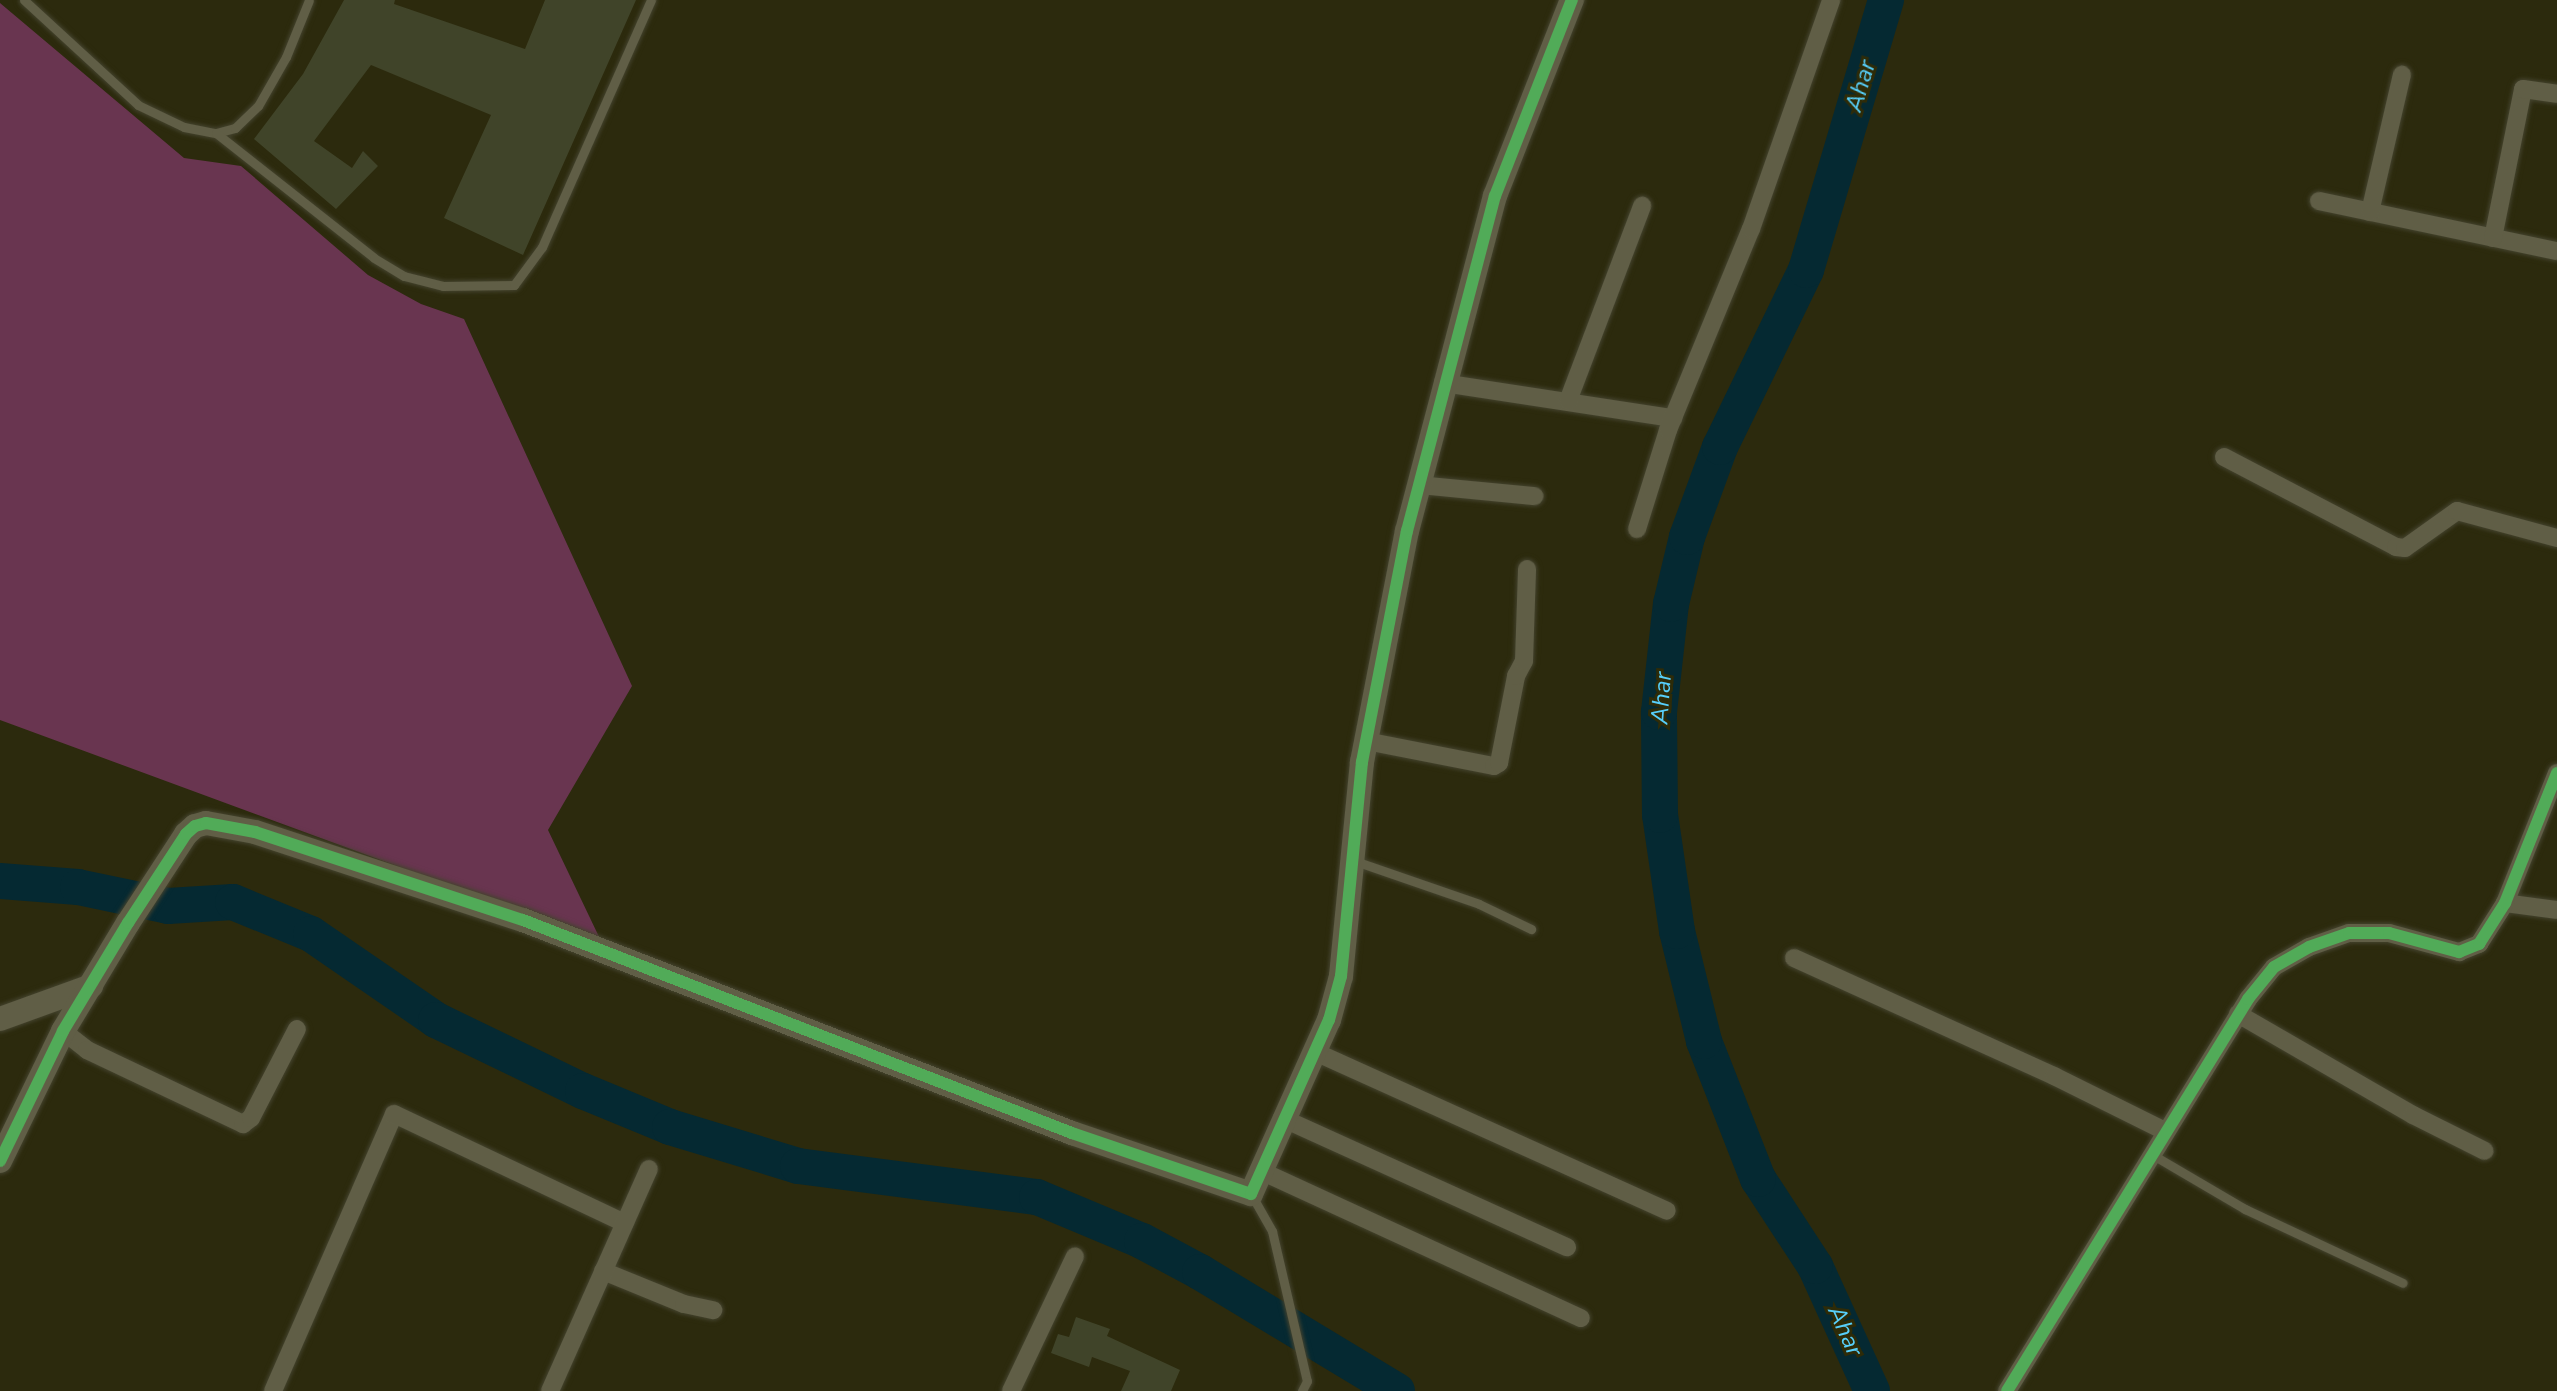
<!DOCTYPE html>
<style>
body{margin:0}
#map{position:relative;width:2557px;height:1391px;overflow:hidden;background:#2c2a0d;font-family:"Nunito Sans",sans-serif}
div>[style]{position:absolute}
.green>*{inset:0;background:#693550}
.river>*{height:36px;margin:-18px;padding:0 18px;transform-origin:18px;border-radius:18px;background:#052932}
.building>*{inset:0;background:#404429}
.roads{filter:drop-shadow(0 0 2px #44432e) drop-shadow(0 0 2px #44432e)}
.service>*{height:9px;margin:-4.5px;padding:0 4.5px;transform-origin:4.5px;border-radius:4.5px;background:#605e46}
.minor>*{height:18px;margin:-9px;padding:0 9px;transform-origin:9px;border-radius:9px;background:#605e46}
.tertiary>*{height:24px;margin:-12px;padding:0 12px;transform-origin:12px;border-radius:12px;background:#605e46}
.cycleway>*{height:12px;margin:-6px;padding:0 6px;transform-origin:6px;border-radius:6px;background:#51ab58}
span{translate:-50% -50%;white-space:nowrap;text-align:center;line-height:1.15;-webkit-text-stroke:6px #2e2b08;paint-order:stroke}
.water-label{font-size:24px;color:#57cffa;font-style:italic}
</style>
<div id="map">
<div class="green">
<div style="clip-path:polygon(0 3px,184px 158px,241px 166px,368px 275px,421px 304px,464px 319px,632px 686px,548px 830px,601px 941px,0 720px)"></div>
</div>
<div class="river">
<div style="left:0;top:881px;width:78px;rotate:4.4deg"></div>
<div style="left:78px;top:887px;width:92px;rotate:11.9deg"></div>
<div style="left:168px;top:906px;width:65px;rotate:-3.5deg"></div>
<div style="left:233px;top:902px;width:84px;rotate:22.3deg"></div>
<div style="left:311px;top:934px;width:152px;rotate:34.5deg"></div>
<div style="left:436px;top:1020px;width:163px;rotate:25.8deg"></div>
<div style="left:583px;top:1091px;width:94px;rotate:22.5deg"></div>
<div style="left:670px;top:1127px;width:134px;rotate:16.9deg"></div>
<div style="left:798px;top:1166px;width:241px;rotate:7.4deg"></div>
<div style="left:1037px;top:1197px;width:114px;rotate:22.7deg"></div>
<div style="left:1142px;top:1241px;width:66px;rotate:28.1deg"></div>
<div style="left:1200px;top:1272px;width:230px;rotate:31.1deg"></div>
<div style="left:1872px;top:1391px;width:137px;rotate:-114.5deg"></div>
<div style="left:1815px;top:1266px;width:104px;rotate:-123.2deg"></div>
<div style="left:1758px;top:1179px;width:148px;rotate:-111.4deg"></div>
<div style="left:1704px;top:1041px;width:113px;rotate:-103.8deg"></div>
<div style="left:1677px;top:931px;width:117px;rotate:-98.3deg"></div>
<div style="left:1660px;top:815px;width:103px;rotate:-90.6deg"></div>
<div style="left:1659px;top:712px;width:109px;rotate:-83.7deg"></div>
<div style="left:1671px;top:604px;width:69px;rotate:-76.6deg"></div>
<div style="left:1687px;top:537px;width:96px;rotate:-69.9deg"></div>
<div style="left:1720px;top:447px;width:197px;rotate:-64.1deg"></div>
<div style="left:1806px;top:270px;width:282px;rotate:-73.5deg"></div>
</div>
<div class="building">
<div style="clip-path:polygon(344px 0,395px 0,394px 4px,525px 49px,545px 0,636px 0,523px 255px,444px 218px,491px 115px,371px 65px,314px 141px,352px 168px,363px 151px,378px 166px,336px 209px,254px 139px,303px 74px)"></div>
<div style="clip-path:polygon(1076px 1317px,1110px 1329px,1107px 1336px,1180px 1370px,1171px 1391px,1121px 1391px,1130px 1371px,1092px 1357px,1089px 1367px,1051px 1353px,1058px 1334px,1069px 1337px)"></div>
</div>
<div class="roads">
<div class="service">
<div style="left:24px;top:0;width:155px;rotate:42.6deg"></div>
<div style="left:138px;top:105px;width:51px;rotate:25.6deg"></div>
<div style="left:184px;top:127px;width:33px;rotate:11deg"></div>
<div style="left:216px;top:133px;width:20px;rotate:-15deg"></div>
<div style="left:235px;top:128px;width:32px;rotate:-44deg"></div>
<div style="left:258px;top:106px;width:56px;rotate:-60.3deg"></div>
<div style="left:286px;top:57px;width:61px;rotate:-68deg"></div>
<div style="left:216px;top:133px;width:201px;rotate:38.3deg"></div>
<div style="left:374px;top:258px;width:35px;rotate:31deg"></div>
<div style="left:404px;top:276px;width:40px;rotate:14.4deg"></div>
<div style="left:443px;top:286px;width:71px;rotate:-0.8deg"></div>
<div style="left:514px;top:285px;width:47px;rotate:-53.6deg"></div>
<div style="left:542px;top:247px;width:270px;rotate:-66.2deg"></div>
<div style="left:1355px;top:861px;width:131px;rotate:19.1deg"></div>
<div style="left:1479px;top:904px;width:58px;rotate:25.7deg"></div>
<div style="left:2151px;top:1154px;width:109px;rotate:30.3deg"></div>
<div style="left:2245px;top:1209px;width:174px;rotate:25.1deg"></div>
<div style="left:1251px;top:1194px;width:43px;rotate:60.4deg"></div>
<div style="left:1272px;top:1231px;width:154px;rotate:76.9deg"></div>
<div style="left:1307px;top:1381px;width:11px;rotate:117deg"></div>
</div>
<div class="minor">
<div style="left:2319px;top:201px;width:243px;rotate:11.9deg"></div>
<div style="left:2370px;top:212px;width:141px;rotate:-76.9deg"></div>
<div style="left:2493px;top:238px;width:152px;rotate:-78.6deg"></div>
<div style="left:2523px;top:89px;width:34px;rotate:8deg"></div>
<div style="left:1443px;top:383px;width:233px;rotate:8.7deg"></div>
<div style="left:1568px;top:401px;width:209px;rotate:-69.2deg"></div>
<div style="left:2224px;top:457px;width:194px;rotate:27.6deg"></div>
<div style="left:2396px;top:547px;width:9px;rotate:6deg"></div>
<div style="left:2405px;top:548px;width:64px;rotate:-35.4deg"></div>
<div style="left:2457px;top:511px;width:104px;rotate:15.1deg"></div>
<div style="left:1419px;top:485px;width:116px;rotate:5.5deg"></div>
<div style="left:1637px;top:529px;width:104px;rotate:-72.6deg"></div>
<div style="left:1668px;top:430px;width:217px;rotate:-67.6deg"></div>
<div style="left:1751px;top:229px;width:243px;rotate:-70.7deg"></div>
<div style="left:1366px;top:741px;width:130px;rotate:11.1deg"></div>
<div style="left:1494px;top:766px;width:6px;rotate:-31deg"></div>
<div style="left:1499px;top:763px;width:89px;rotate:-78.9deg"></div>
<div style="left:1516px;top:676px;width:17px;rotate:-62deg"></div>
<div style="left:1524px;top:661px;width:92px;rotate:-88.1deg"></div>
<div style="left:2505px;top:903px;width:52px;rotate:7.7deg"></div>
<div style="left:1794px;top:958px;width:286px;rotate:24.4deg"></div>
<div style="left:2054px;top:1076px;width:124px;rotate:26.4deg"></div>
<div style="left:2238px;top:1014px;width:202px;rotate:30deg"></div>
<div style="left:2413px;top:1115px;width:80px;rotate:26.6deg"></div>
<div style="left:63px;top:1031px;width:31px;rotate:38deg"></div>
<div style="left:87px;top:1050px;width:173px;rotate:25.4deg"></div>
<div style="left:243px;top:1124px;width:10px;rotate:-37deg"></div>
<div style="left:251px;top:1118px;width:100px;rotate:-62.7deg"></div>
<div style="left:1313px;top:1051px;width:388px;rotate:24.3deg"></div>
<div style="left:1282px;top:1118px;width:313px;rotate:24.4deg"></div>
<div style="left:1261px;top:1171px;width:352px;rotate:24.7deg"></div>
<div style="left:603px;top:1271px;width:87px;rotate:22.2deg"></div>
<div style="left:684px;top:1304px;width:30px;rotate:12deg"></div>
<div style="left:273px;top:1391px;width:302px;rotate:-66.4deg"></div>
<div style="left:394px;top:1114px;width:255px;rotate:25.3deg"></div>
<div style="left:550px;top:1391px;width:243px;rotate:-66deg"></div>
<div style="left:1011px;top:1391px;width:149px;rotate:-64.6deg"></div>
<div style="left:2007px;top:1391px;width:460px;rotate:-58.4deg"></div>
<div style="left:2248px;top:999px;width:41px;rotate:-50.9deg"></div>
<div style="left:2274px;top:967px;width:40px;rotate:-29.7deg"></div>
<div style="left:2309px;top:947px;width:42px;rotate:-19.3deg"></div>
<div style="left:2349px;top:933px;width:40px"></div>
<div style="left:2389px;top:933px;width:73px;rotate:15.2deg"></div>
<div style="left:2459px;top:952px;width:22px;rotate:-22deg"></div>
<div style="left:2479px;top:944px;width:49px;rotate:-57.6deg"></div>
<div style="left:2505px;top:903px;width:140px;rotate:-68.2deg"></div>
</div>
<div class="tertiary">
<div style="left:0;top:1019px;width:97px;rotate:-19.9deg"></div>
<div style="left:0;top:1161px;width:144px;rotate:-64.1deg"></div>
<div style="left:63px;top:1031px;width:126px;rotate:-59deg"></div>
<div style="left:128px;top:923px;width:106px;rotate:-56.9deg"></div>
<div style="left:186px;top:834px;width:12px;rotate:-42deg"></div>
<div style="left:195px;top:826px;width:11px;rotate:-15deg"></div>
<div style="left:206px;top:823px;width:50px;rotate:10.4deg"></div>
<div style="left:255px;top:832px;width:282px;rotate:18.2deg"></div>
<div style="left:523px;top:920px;width:589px;rotate:21.21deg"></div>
<div style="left:1072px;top:1133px;width:189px;rotate:18.8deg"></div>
<div style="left:1251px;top:1194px;width:191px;rotate:-65.9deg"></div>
<div style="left:1329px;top:1020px;width:46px;rotate:-74.7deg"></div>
<div style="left:1341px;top:976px;width:215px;rotate:-84.4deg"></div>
<div style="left:1362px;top:762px;width:235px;rotate:-79deg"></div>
<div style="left:1407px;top:531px;width:346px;rotate:-75.3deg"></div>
<div style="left:1495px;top:196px;width:211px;rotate:-68.6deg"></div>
</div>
</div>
<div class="cycleway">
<div style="left:0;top:1161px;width:144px;rotate:-64.1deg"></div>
<div style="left:63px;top:1031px;width:126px;rotate:-59deg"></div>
<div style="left:128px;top:923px;width:106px;rotate:-56.9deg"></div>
<div style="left:186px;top:834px;width:12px;rotate:-42deg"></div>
<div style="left:195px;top:826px;width:11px;rotate:-15deg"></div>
<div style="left:206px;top:823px;width:50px;rotate:10.4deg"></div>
<div style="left:255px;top:832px;width:282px;rotate:18.2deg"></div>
<div style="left:523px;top:920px;width:589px;rotate:21.21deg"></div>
<div style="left:1072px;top:1133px;width:189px;rotate:18.8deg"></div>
<div style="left:1251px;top:1194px;width:191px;rotate:-65.9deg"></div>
<div style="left:1329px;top:1020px;width:46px;rotate:-74.7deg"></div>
<div style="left:1341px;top:976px;width:215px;rotate:-84.4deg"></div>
<div style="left:1362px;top:762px;width:235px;rotate:-79deg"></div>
<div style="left:1407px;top:531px;width:346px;rotate:-75.3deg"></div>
<div style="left:1495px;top:196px;width:211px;rotate:-68.6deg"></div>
<div style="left:2007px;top:1391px;width:460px;rotate:-58.4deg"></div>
<div style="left:2248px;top:999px;width:41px;rotate:-50.9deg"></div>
<div style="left:2274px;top:967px;width:40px;rotate:-29.7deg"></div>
<div style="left:2309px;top:947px;width:42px;rotate:-19.3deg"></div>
<div style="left:2349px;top:933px;width:40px"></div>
<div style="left:2389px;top:933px;width:73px;rotate:15.2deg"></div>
<div style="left:2459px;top:952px;width:22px;rotate:-22deg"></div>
<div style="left:2479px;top:944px;width:49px;rotate:-57.6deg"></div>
<div style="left:2505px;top:903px;width:140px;rotate:-68.2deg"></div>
</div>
<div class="water-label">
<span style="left:1861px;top:86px;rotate:-73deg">Ahar</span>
<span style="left:1662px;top:698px;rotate:-86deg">Ahar</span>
<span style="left:1845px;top:1331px;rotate:66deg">Ahar</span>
</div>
</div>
